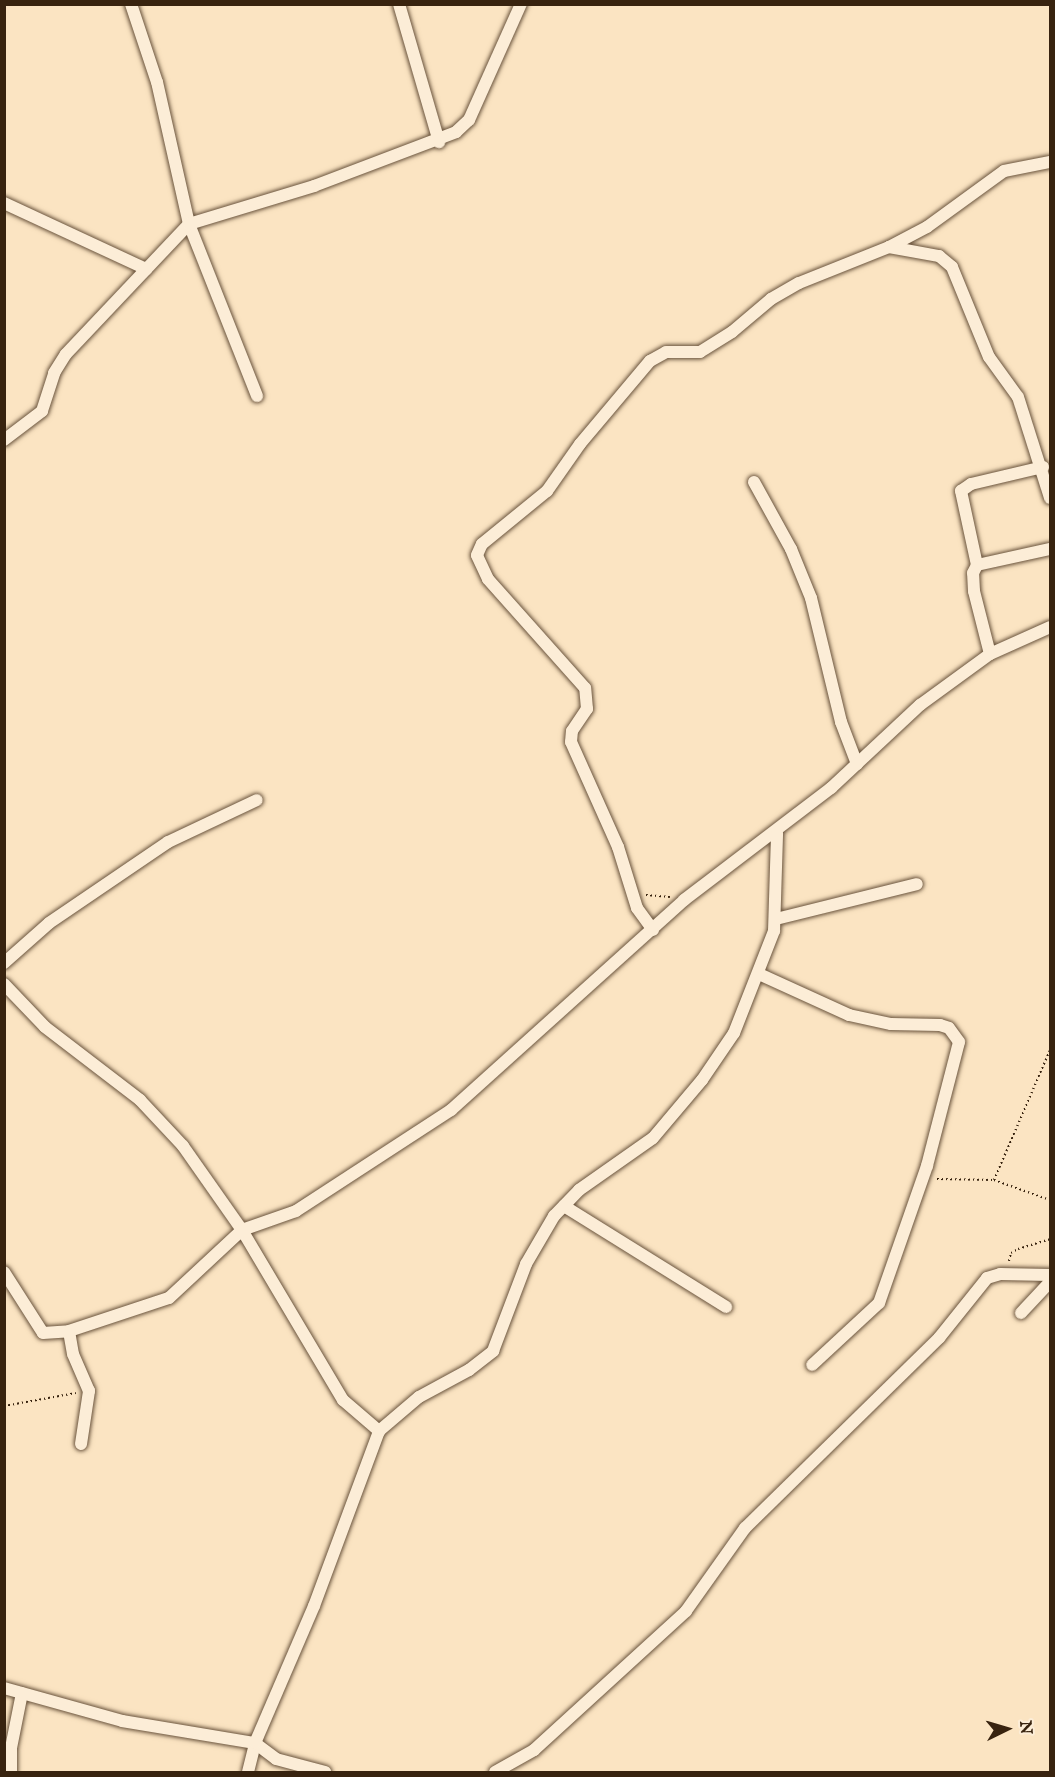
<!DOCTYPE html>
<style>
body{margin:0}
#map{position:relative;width:1055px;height:1777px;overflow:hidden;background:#fbe4c2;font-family:"IM FELL English",serif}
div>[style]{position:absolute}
.path>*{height:2px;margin-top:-1px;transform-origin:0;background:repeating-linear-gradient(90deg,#38230f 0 1.5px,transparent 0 4.5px)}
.roads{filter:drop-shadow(0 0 2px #69533c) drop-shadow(0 0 2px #69533c)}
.street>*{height:12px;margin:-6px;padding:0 6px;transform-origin:6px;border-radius:6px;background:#fcedd7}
span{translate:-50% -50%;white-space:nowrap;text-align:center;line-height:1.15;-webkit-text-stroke:6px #fcedd7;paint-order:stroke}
.frame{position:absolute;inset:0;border:6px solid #38230f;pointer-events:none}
.north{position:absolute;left:977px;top:1699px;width:60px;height:60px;-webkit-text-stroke:4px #fcedd7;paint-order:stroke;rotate:85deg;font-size:16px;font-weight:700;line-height:24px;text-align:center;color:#38230f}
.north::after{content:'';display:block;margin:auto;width:21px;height:27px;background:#38230f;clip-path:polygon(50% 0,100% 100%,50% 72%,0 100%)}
</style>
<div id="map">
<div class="path">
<div style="left:646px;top:895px;width:24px;rotate:5deg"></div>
<div style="left:937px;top:1179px;width:57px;rotate:1deg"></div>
<div style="left:994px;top:1180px;width:59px;rotate:19.7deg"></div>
<div style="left:994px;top:1180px;width:142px;rotate:-66.7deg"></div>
<div style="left:1009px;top:1261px;width:8px;rotate:-76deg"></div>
<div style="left:1011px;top:1253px;width:8px;rotate:-30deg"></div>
<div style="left:1018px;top:1249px;width:34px;rotate:-17deg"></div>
<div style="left:4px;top:1406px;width:73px;rotate:-10.2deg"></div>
</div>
<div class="roads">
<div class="street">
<div style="left:131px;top:4px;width:82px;rotate:71.6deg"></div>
<div style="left:157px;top:82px;width:146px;rotate:77.3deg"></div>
<div style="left:189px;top:224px;width:185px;rotate:68.4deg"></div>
<div style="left:399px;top:4px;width:144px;rotate:73.8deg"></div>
<div style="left:4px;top:203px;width:157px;rotate:24.9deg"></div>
<div style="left:889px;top:247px;width:43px;rotate:-27.8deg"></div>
<div style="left:927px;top:227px;width:95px;rotate:-36deg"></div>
<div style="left:1004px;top:171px;width:47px;rotate:-11.1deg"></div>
<div style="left:4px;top:440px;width:48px;rotate:-37.3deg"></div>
<div style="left:42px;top:411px;width:40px;rotate:-72deg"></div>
<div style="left:54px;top:373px;width:22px;rotate:-58deg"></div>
<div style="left:66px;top:354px;width:179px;rotate:-46.6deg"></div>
<div style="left:189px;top:224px;width:131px;rotate:-16.9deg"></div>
<div style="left:314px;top:186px;width:152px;rotate:-20.8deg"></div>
<div style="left:456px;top:132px;width:18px;rotate:-43deg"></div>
<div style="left:469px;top:120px;width:127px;rotate:-65.9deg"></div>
<div style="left:754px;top:482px;width:77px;rotate:61.1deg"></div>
<div style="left:791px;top:549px;width:53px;rotate:67.8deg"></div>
<div style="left:811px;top:598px;width:128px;rotate:76.4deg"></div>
<div style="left:841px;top:722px;width:45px;rotate:69.1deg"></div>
<div style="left:977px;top:565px;width:75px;rotate:-12.4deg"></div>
<div style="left:990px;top:654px;width:65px;rotate:-104.3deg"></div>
<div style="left:974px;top:591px;width:18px;rotate:-93deg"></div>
<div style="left:973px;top:573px;width:9px;rotate:-63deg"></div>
<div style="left:977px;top:565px;width:76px;rotate:-102.2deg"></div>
<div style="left:961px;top:491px;width:12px;rotate:-35deg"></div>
<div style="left:971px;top:484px;width:74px;rotate:-13.3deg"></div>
<div style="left:776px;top:919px;width:145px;rotate:-13.9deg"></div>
<div style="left:653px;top:930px;width:27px;rotate:-126deg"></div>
<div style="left:637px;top:908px;width:64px;rotate:-107.3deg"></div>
<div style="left:618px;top:847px;width:115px;rotate:-114.1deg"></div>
<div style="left:571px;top:742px;width:11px;rotate:-85deg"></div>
<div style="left:572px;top:731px;width:27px;rotate:-56deg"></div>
<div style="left:587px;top:709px;width:21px;rotate:-95deg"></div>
<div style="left:585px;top:688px;width:146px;rotate:-131.7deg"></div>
<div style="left:488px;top:579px;width:26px;rotate:-115deg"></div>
<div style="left:477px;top:555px;width:12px;rotate:-66deg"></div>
<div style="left:482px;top:544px;width:84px;rotate:-39.2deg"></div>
<div style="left:547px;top:491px;width:57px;rotate:-54.9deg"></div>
<div style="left:580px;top:444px;width:109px;rotate:-49.9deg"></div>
<div style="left:650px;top:361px;width:18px;rotate:-29deg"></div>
<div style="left:666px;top:352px;width:34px"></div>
<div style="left:700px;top:352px;width:38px;rotate:-32deg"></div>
<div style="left:732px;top:332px;width:51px;rotate:-40.2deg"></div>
<div style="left:771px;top:299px;width:32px;rotate:-30deg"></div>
<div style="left:799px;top:283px;width:97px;rotate:-21.8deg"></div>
<div style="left:889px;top:247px;width:51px;rotate:10.2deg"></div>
<div style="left:939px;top:256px;width:17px;rotate:40deg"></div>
<div style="left:952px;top:267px;width:97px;rotate:67.7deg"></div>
<div style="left:989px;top:357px;width:49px;rotate:54.1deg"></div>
<div style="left:1018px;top:397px;width:106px;rotate:72.4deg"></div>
<div style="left:4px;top:963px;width:60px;rotate:-41.6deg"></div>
<div style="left:49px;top:923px;width:144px;rotate:-34.2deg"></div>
<div style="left:168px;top:842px;width:98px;rotate:-25.3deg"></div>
<div style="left:759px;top:974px;width:99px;rotate:24.5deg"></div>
<div style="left:849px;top:1015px;width:43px;rotate:12.1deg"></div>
<div style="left:891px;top:1024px;width:49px;rotate:1.2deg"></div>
<div style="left:940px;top:1025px;width:9px;rotate:18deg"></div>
<div style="left:949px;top:1028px;width:17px;rotate:54deg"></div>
<div style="left:959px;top:1042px;width:128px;rotate:104.5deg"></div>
<div style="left:927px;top:1166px;width:145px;rotate:109.3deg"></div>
<div style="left:879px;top:1303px;width:91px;rotate:137.2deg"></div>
<div style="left:4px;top:984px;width:59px;rotate:46.4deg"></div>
<div style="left:45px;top:1027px;width:120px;rotate:37.5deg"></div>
<div style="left:140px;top:1100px;width:63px;rotate:46.9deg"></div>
<div style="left:183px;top:1146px;width:103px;rotate:54.9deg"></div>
<div style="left:242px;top:1230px;width:198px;rotate:59.3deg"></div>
<div style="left:343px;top:1400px;width:48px;rotate:40.7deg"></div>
<div style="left:564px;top:1206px;width:191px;rotate:31.9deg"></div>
<div style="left:4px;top:1272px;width:72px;rotate:57.4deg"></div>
<div style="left:43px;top:1333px;width:26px;rotate:-4deg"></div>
<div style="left:1021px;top:1313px;width:42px;rotate:-46.9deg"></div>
<div style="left:81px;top:1444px;width:54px;rotate:-81.4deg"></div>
<div style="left:89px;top:1391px;width:40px;rotate:-113.4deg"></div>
<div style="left:73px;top:1354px;width:23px;rotate:-100deg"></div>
<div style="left:69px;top:1331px;width:105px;rotate:-18.3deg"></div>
<div style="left:169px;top:1298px;width:100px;rotate:-43deg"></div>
<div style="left:242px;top:1230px;width:57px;rotate:-19.4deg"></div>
<div style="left:296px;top:1211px;width:185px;rotate:-33.1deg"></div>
<div style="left:451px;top:1110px;width:314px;rotate:-42deg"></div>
<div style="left:684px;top:900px;width:185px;rotate:-37.3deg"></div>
<div style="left:831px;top:788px;width:122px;rotate:-43deg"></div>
<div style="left:920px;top:705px;width:87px;rotate:-36.1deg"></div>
<div style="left:990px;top:654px;width:66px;rotate:-24.2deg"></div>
<div style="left:4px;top:1688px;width:123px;rotate:15.6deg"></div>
<div style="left:122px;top:1721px;width:135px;rotate:9.4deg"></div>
<div style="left:255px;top:1743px;width:26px;rotate:37deg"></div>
<div style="left:276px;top:1759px;width:51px;rotate:14.9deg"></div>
<div style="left:11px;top:1772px;width:24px;rotate:-90deg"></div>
<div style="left:11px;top:1748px;width:56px;rotate:-78.7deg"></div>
<div style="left:248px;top:1772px;width:30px;rotate:-76deg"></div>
<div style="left:255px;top:1743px;width:149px;rotate:-66.7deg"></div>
<div style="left:314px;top:1606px;width:187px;rotate:-69.6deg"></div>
<div style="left:379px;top:1431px;width:52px;rotate:-40.4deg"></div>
<div style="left:419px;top:1397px;width:57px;rotate:-28.4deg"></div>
<div style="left:469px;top:1370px;width:31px;rotate:-38deg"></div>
<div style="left:493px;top:1351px;width:93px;rotate:-69.2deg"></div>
<div style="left:526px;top:1264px;width:56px;rotate:-59.7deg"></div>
<div style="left:554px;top:1216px;width:36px;rotate:-46deg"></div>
<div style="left:579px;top:1190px;width:90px;rotate:-35.1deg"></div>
<div style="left:653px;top:1138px;width:76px;rotate:-49.8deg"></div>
<div style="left:702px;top:1080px;width:57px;rotate:-55.8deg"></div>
<div style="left:734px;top:1033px;width:110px;rotate:-68.6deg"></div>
<div style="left:774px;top:931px;width:98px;rotate:-88.2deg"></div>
<div style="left:495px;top:1772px;width:45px;rotate:-29.4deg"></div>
<div style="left:534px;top:1750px;width:206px;rotate:-42.4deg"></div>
<div style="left:686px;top:1611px;width:102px;rotate:-54.6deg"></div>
<div style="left:745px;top:1528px;width:272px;rotate:-44.4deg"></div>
<div style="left:939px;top:1338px;width:77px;rotate:-51.3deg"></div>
<div style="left:987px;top:1278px;width:14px;rotate:-17deg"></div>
<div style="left:1000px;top:1274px;width:50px;rotate:1.1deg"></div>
</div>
</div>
<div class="frame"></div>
<div class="north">N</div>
</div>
